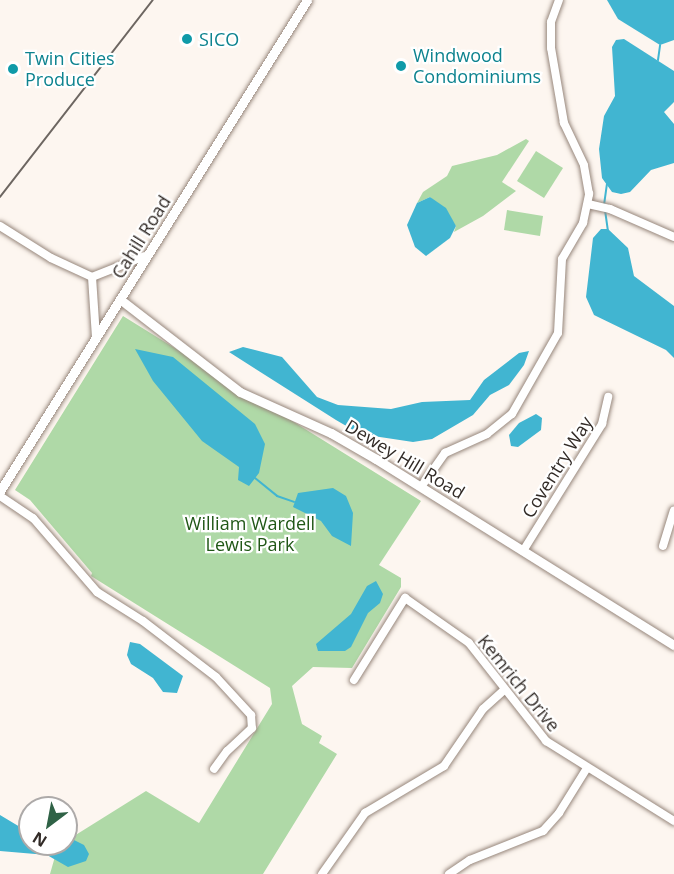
<!DOCTYPE html>
<style>
body{margin:0}
#map{position:relative;width:674px;height:874px;overflow:hidden;background:#fdf6f0;font-family:"Open Sans",sans-serif}
div>[style]{position:absolute}
.green>*{inset:0;background:#afd9a7}
.water>*{inset:0;background:#41b5d1}
.stream>*{height:2px;margin:-1px;padding:0 1px;transform-origin:1px;border-radius:1px;background:#41b5d1}
.roads{filter:drop-shadow(0 0 2px #97877c) drop-shadow(0 0 2px #97877c)}
.minor>*{height:8px;margin:-4px;padding:0 4px;transform-origin:4px;border-radius:4px;background:#fff}
.tertiary>*{height:9px;margin:-4.5px;padding:0 4.5px;transform-origin:4.5px;border-radius:4.5px;background:#fff}
.rail>*{height:2px;margin:-1px;padding:0 1px;transform-origin:1px;border-radius:1px;background:#6d6661}
.dots>*{width:16px;height:16px;translate:-50% -50%;box-sizing:border-box;border:3px solid #fff;border-radius:50%}
span{translate:-50% -50%;white-space:nowrap;text-align:center;line-height:1.15;-webkit-text-stroke:4.5px #fff;paint-order:stroke}
.culture-label{font-size:18px;color:#0d838f}
.left{translate:0 -50%;text-align:left}
.street-label{font-size:18px;color:#322b27}
.park-label{font-size:18px;color:#205716}
.north{position:absolute;left:18px;top:796px;width:60px;height:60px;box-sizing:border-box;background:#fff;border:2px solid #adaaa9;border-radius:50%;rotate:212deg;font-size:16px;font-weight:700;line-height:24px;text-align:center;color:#322b27}
.north::after{content:'';display:block;margin:auto;width:21px;height:27px;background:#2f6246;clip-path:polygon(50% 0,100% 100%,50% 72%,0 100%)}
</style>
<div id="map">
<div class="green">
<div style="clip-path:polygon(526px 139px,529px 141px,502px 182px,516px 191px,483px 216px,454px 232px,456px 226px,430px 197px,417px 203px,423px 192px,447px 176px,452px 166px,497px 155px)"></div>
<div style="clip-path:polygon(536px 151px,563px 168px,544px 198px,517px 181px)"></div>
<div style="clip-path:polygon(507px 210px,543px 216px,540px 236px,504px 230px)"></div>
<div style="clip-path:polygon(123px 316px,421px 501px,379px 565px,401px 578px,401px 587px,352px 668px,313px 667px,292px 686px,302px 724px,322px 736px,319px 743px,337px 754px,263px 874px,50px 874px,58px 846px,146px 791px,199px 823px,272px 704px,270px 688px,91px 576px,92px 573px,30px 500px,15px 490px)"></div>
</div>
<div class="water">
<div style="clip-path:polygon(607px 0,674px 0,674px 40px,660px 45px,618px 19px)"></div>
<div style="clip-path:polygon(624px 39px,674px 71px,674px 102px,664px 112px,674px 124px,674px 163px,651px 170px,630px 192px,621px 194px,612px 192px,602px 178px,599px 149px,604px 116px,615px 96px,612px 47px,616px 40px)"></div>
<div style="clip-path:polygon(430px 197px,446px 208px,456px 226px,450px 238px,426px 256px,415px 247px,407px 225px,417px 203px)"></div>
<div style="clip-path:polygon(601px 229px,608px 229px,628px 248px,634px 276px,674px 306px,674px 358px,666px 350px,594px 315px,586px 297px,593px 238px)"></div>
<div style="clip-path:polygon(243px 347px,282px 357px,317px 397px,338px 405px,391px 409px,422px 402px,470px 400px,484px 380px,519px 353px,529px 351px,524px 365px,509px 385px,490px 395px,473px 415px,432px 439px,413px 442px,360px 434px,336px 420px,229px 352px)"></div>
<div style="clip-path:polygon(135px 349px,173px 357px,255px 424px,265px 444px,259px 473px,249px 486px,238px 480px,239px 467px,202px 441px,153px 381px)"></div>
<div style="clip-path:polygon(536px 414px,542px 418px,541px 430px,518px 447px,511px 446px,509px 435px,519px 423px)"></div>
<div style="clip-path:polygon(333px 488px,346px 496px,353px 513px,351px 546px,332px 536px,321px 521px,293px 507px,298px 493px)"></div>
<div style="clip-path:polygon(376px 581px,383px 594px,380px 603px,368px 613px,351px 647px,345px 651px,318px 651px,316px 644px,351px 614px,367px 586px)"></div>
<div style="clip-path:polygon(130px 642px,140px 644px,183px 676px,177px 693px,163px 692px,153px 678px,131px 664px,127px 655px)"></div>
<div style="clip-path:polygon(0 815px,30px 833px,30px 844px,66px 844px,66px 836px,84px 845px,89px 854px,86px 861px,68px 867px,47px 855px,0 851px)"></div>
</div>
<div class="stream">
<div style="left:658px;top:60px;width:15px;rotate:-82deg"></div>
<div style="left:604px;top:205px;width:21px;rotate:-82deg"></div>
<div style="left:605px;top:210px;width:21px;rotate:82deg"></div>
<div style="left:255px;top:478px;width:28px;rotate:39deg"></div>
<div style="left:277px;top:496px;width:18px;rotate:19deg"></div>
</div>
<div class="roads">
<div class="minor">
<div style="left:588px;top:204px;width:23px;rotate:13deg"></div>
<div style="left:610px;top:209px;width:70px;rotate:23.6deg"></div>
<div style="left:0;top:226px;width:60px;rotate:32.1deg"></div>
<div style="left:51px;top:258px;width:45px;rotate:24.9deg"></div>
<div style="left:92px;top:277px;width:57px;rotate:-21.6deg"></div>
<div style="left:92px;top:277px;width:61px;rotate:86.2deg"></div>
<div style="left:421px;top:487px;width:42px;rotate:-54.8deg"></div>
<div style="left:445px;top:453px;width:46px;rotate:-24.3deg"></div>
<div style="left:487px;top:434px;width:32px;rotate:-39deg"></div>
<div style="left:512px;top:414px;width:93px;rotate:-60.4deg"></div>
<div style="left:558px;top:333px;width:74px;rotate:-86.9deg"></div>
<div style="left:562px;top:259px;width:42px;rotate:-59.7deg"></div>
<div style="left:583px;top:223px;width:30px;rotate:-78deg"></div>
<div style="left:589px;top:194px;width:29px;rotate:-100deg"></div>
<div style="left:584px;top:165px;width:47px;rotate:-115.5deg"></div>
<div style="left:564px;top:123px;width:76px;rotate:-99.8deg"></div>
<div style="left:551px;top:48px;width:26px;rotate:-90deg"></div>
<div style="left:551px;top:22px;width:23px;rotate:-70deg"></div>
<div style="left:0;top:496px;width:40px;rotate:34deg"></div>
<div style="left:33px;top:518px;width:98px;rotate:49.1deg"></div>
<div style="left:97px;top:592px;width:54px;rotate:32.2deg"></div>
<div style="left:143px;top:621px;width:92px;rotate:37.5deg"></div>
<div style="left:216px;top:677px;width:52px;rotate:47.4deg"></div>
<div style="left:251px;top:715px;width:13px;rotate:86deg"></div>
<div style="left:252px;top:728px;width:34px;rotate:137deg"></div>
<div style="left:227px;top:751px;width:22px;rotate:126deg"></div>
<div style="left:663px;top:546px;width:37px;rotate:-73deg"></div>
<div style="left:523px;top:551px;width:150px;rotate:-58.1deg"></div>
<div style="left:602px;top:424px;width:28px;rotate:-77deg"></div>
<div style="left:354px;top:680px;width:97px;rotate:-58.1deg"></div>
<div style="left:405px;top:598px;width:78px;rotate:35.1deg"></div>
<div style="left:469px;top:643px;width:125px;rotate:51.8deg"></div>
<div style="left:546px;top:741px;width:151px;rotate:32deg"></div>
<div style="left:322px;top:874px;width:75px;rotate:-54.8deg"></div>
<div style="left:365px;top:813px;width:92px;rotate:-30.7deg"></div>
<div style="left:444px;top:766px;width:69px;rotate:-55.6deg"></div>
<div style="left:483px;top:709px;width:28px;rotate:-42deg"></div>
<div style="left:449px;top:874px;width:25px;rotate:-34deg"></div>
<div style="left:470px;top:860px;width:79px;rotate:-21.7deg"></div>
<div style="left:543px;top:831px;width:24px;rotate:-48deg"></div>
<div style="left:559px;top:813px;width:53px;rotate:-58.1deg"></div>
</div>
<div class="tertiary">
<div style="left:121px;top:300px;width:150px;rotate:37.7deg"></div>
<div style="left:240px;top:392px;width:100px;rotate:24.3deg"></div>
<div style="left:331px;top:433px;width:52px;rotate:30deg"></div>
<div style="left:376px;top:459px;width:351px;rotate:32deg"></div>
<div style="left:0;top:491px;width:579px;rotate:-57.98deg"></div>
</div>
</div>
<div class="rail">
<div style="left:0;top:197px;width:249px;rotate:-52.2deg"></div>
</div>
<div class="dots">
<div style="left:187px;top:39px;background:#0f9aa8"></div>
<div style="left:401px;top:66px;background:#0f9aa8"></div>
<div style="left:13px;top:69px;background:#0f9aa8"></div>
</div>
<div class="culture-label">
<span class="left" style="left:199px;top:39px">SICO</span>
<span class="left" style="left:413px;top:66px">Windwood<br>Condominiums</span>
<span class="left" style="left:25px;top:69px">Twin Cities<br>Produce</span>
</div>
<div class="street-label">
<span style="left:141px;top:237px;rotate:-58deg">Cahill Road</span>
<span style="left:405px;top:459px;rotate:31deg">Dewey Hill Road</span>
<span style="left:557px;top:467px;rotate:-58deg">Coventry Way</span>
<span style="left:519px;top:683px;rotate:51deg">Kemrich Drive</span>
</div>
<div class="park-label">
<span style="left:250px;top:534px">William Wardell<br>Lewis Park</span>
</div>
<div class="north">N</div>
</div>
